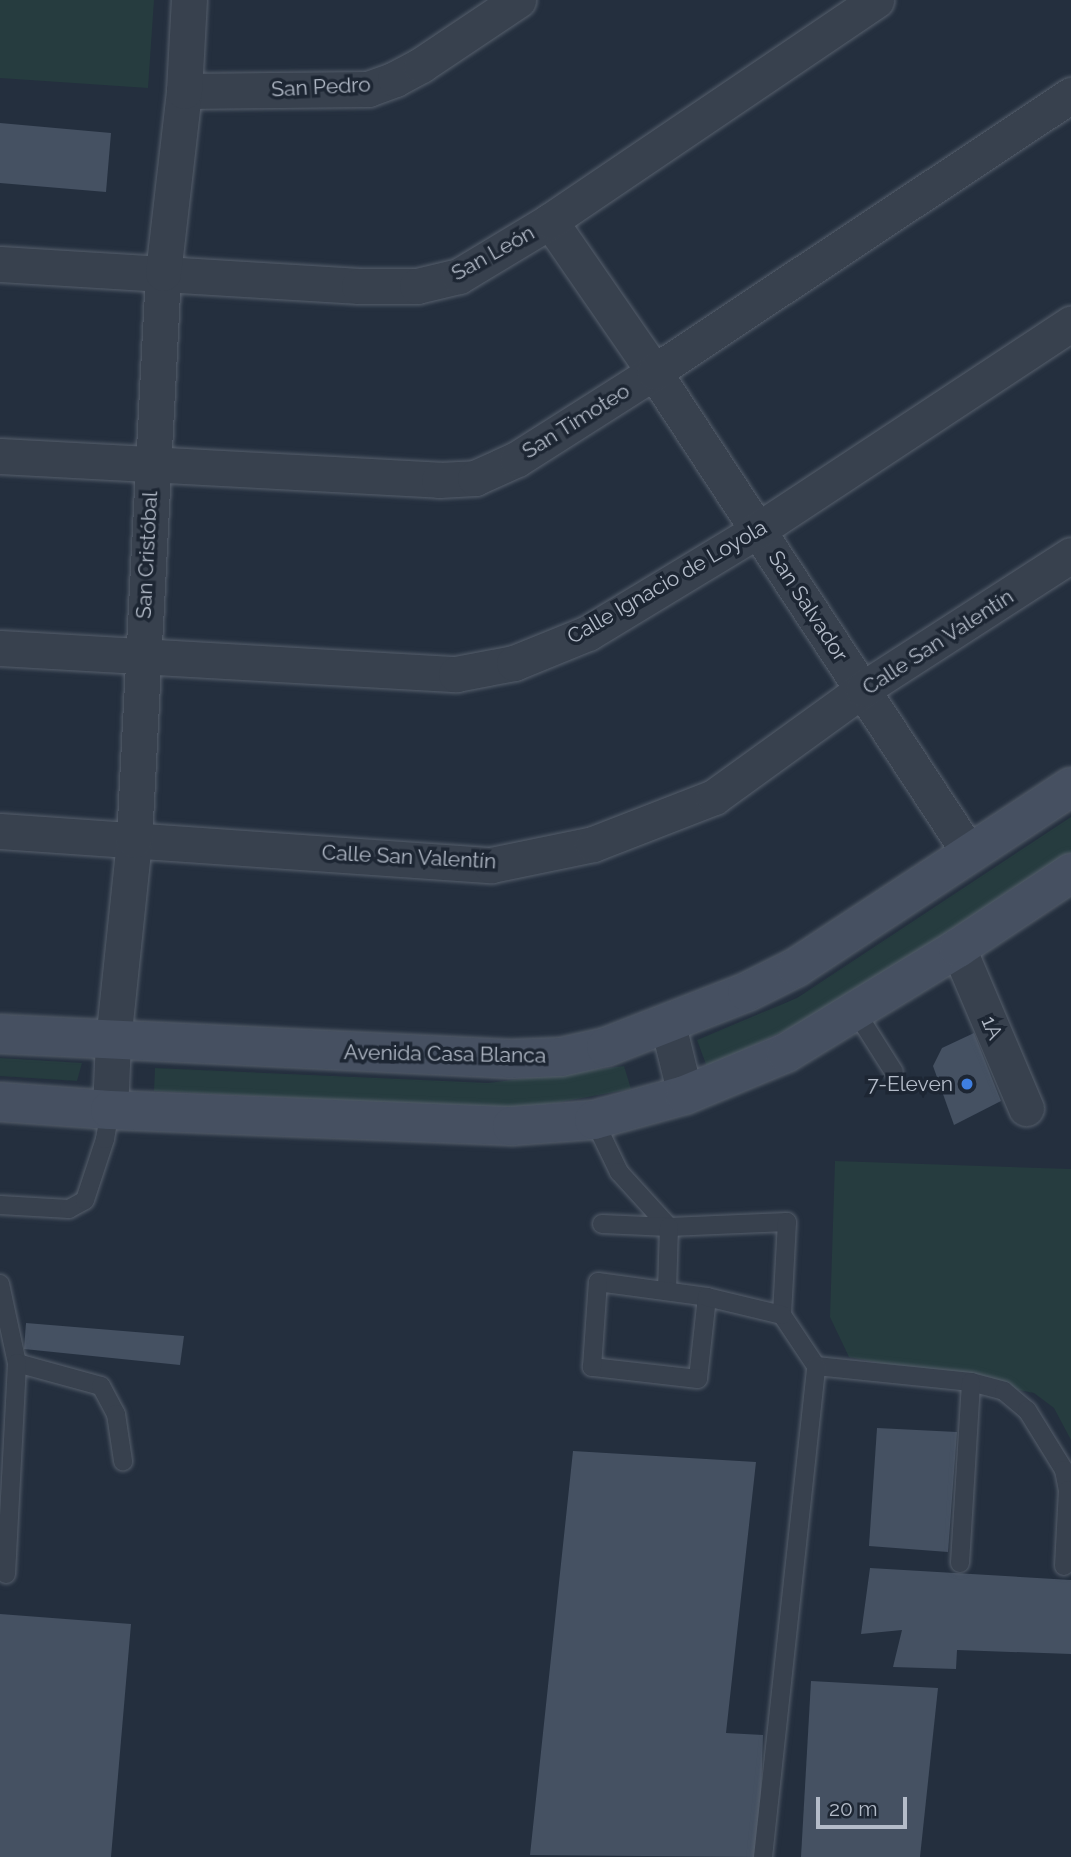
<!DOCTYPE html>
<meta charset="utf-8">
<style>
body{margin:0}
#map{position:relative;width:1071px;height:1857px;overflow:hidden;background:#242f3e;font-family:Raleway,sans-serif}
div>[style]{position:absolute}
.green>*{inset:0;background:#263c3f}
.building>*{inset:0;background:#455162}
.roads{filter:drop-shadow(0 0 2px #565f6c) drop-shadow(0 0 2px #565f6c)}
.lane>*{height:18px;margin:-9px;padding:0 9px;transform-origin:9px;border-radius:9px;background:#38414e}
.street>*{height:35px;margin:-17.5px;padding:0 17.5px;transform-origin:17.5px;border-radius:17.5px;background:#38414e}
.secondary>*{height:38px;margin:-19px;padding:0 19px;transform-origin:19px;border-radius:19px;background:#465061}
.dots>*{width:19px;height:19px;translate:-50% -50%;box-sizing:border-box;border:4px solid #1d2633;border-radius:50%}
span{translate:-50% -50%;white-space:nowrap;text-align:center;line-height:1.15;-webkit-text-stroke:7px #1d2633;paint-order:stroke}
.street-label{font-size:21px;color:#b4bcc9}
.poi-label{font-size:21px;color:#b4bcc9}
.right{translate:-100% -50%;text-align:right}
.scale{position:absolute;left:816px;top:1797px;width:91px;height:32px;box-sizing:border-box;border:4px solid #b4bcc9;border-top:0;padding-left:9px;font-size:21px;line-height:24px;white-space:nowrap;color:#b4bcc9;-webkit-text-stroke:5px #1d2633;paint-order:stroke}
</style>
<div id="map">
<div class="green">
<div style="clip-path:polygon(0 0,154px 0,148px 88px,0 78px)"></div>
<div style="clip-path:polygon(1071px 817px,1071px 854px,846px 1002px,707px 1067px,697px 1040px,797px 998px)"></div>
<div style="clip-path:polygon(0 1058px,82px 1063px,77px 1081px,0 1076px)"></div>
<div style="clip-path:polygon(624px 1066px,631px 1089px,522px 1109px,154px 1091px,155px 1068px,488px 1083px)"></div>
<div style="clip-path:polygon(835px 1161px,1071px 1169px,1071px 1440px,1054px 1408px,1034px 1393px,849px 1357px,830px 1317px)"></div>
</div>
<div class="building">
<div style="clip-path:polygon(0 123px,111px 133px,106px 192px,0 183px)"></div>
<div style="clip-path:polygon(974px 1033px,1001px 1101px,954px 1125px,933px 1066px,942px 1048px)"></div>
<div style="clip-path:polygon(26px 1323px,184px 1336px,180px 1365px,24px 1349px)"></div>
<div style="clip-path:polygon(877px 1428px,957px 1432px,948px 1552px,869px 1546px)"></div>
<div style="clip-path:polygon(573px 1451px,756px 1462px,726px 1733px,763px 1735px,759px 1857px,530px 1855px)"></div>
<div style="clip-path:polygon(870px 1568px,1071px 1580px,1071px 1654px,957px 1650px,956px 1669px,893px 1667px,902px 1630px,861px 1634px)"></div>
<div style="clip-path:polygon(0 1614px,131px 1624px,111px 1857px,0 1857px)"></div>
<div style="clip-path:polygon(811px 1681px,938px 1688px,920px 1857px,801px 1857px)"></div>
</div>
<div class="roads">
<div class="lane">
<div style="left:856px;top:1012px;width:71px;rotate:57.7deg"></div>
<div style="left:594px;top:1120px;width:58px;rotate:64.3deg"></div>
<div style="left:619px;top:1172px;width:74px;rotate:47.7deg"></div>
<div style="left:669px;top:1227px;width:118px;rotate:-2.4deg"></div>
<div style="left:787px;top:1222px;width:93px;rotate:93.1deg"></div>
<div style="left:782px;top:1315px;width:61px;rotate:56.3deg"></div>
<div style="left:816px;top:1366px;width:156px;rotate:5.9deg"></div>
<div style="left:971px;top:1382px;width:34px;rotate:15deg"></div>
<div style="left:1004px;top:1391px;width:30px;rotate:40deg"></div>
<div style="left:1027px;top:1410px;width:70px;rotate:58.3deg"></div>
<div style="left:1064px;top:1470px;width:20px;rotate:79deg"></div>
<div style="left:1068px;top:1490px;width:76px;rotate:93deg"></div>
<div style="left:0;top:1205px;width:69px;rotate:3.3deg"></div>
<div style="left:69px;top:1209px;width:18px;rotate:-29deg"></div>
<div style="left:85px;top:1200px;width:64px;rotate:-71.8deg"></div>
<div style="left:105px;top:1139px;width:29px;rotate:-80deg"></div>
<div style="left:602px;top:1224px;width:67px;rotate:2.6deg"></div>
<div style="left:669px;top:1227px;width:62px;rotate:91.8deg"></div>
<div style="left:598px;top:1282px;width:110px;rotate:7.8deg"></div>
<div style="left:707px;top:1297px;width:82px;rotate:96.3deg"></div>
<div style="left:698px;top:1379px;width:107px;rotate:-173.5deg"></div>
<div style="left:592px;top:1367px;width:85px;rotate:-86deg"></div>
<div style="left:0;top:1284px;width:81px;rotate:77.9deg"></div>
<div style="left:17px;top:1363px;width:87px;rotate:15.3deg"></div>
<div style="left:101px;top:1386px;width:32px;rotate:62deg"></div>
<div style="left:116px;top:1414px;width:48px;rotate:81.5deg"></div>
<div style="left:707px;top:1297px;width:77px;rotate:13.5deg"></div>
<div style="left:960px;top:1563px;width:181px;rotate:-86.5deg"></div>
<div style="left:6px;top:1574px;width:211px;rotate:-87deg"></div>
<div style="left:763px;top:1857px;width:494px;rotate:-83.8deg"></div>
</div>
<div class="street">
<div style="left:184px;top:91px;width:184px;rotate:-0.6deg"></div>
<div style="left:368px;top:89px;width:29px;rotate:-20deg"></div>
<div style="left:395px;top:79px;width:30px;rotate:-28deg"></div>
<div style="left:421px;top:65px;width:117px;rotate:-33.8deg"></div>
<div style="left:550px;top:221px;width:183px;rotate:55.4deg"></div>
<div style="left:654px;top:372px;width:576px;rotate:56.75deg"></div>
<div style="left:0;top:264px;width:360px;rotate:3.5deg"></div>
<div style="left:359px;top:286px;width:58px"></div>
<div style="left:417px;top:286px;width:43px;rotate:-13.4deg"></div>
<div style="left:459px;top:276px;width:106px;rotate:-31.1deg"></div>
<div style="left:550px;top:221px;width:394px;rotate:-34.1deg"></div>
<div style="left:0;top:456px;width:440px;rotate:3.1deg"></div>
<div style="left:439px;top:480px;width:36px;rotate:-3deg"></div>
<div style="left:475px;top:478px;width:46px;rotate:-24.3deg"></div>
<div style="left:517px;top:459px;width:162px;rotate:-32.4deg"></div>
<div style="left:654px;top:372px;width:501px;rotate:-33.59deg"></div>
<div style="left:0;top:648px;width:457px;rotate:3.3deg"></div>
<div style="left:456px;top:674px;width:59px;rotate:-10.7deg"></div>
<div style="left:514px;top:663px;width:80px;rotate:-22.1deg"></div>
<div style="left:588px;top:633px;width:199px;rotate:-31.2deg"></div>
<div style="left:758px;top:530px;width:375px;rotate:-33.4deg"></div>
<div style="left:0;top:831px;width:492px;rotate:4deg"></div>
<div style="left:491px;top:865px;width:104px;rotate:-11.6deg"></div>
<div style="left:593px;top:844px;width:130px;rotate:-21.2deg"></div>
<div style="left:714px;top:797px;width:184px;rotate:-35.9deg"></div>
<div style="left:863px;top:689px;width:247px;rotate:-32.8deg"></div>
<div style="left:958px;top:948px;width:174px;rotate:67deg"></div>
<div style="left:668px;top:1025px;width:72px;rotate:76.3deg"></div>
<div style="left:110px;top:1110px;width:69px;rotate:-87.5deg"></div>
<div style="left:113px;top:1041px;width:202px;rotate:-84deg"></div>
<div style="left:134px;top:840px;width:568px;rotate:-87.07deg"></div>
<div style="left:163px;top:273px;width:183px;rotate:-83.4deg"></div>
<div style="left:184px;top:91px;width:91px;rotate:-86.9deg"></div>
</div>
<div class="secondary">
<div style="left:0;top:1034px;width:512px;rotate:2.8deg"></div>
<div style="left:511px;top:1059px;width:50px;rotate:-2.3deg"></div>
<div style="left:561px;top:1057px;width:46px;rotate:-12.5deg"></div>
<div style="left:606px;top:1047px;width:151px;rotate:-21.3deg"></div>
<div style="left:747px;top:992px;width:56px;rotate:-26.6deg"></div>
<div style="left:797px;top:967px;width:328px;rotate:-33.3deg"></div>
<div style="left:0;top:1102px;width:110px;rotate:4.2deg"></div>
<div style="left:110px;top:1110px;width:402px;rotate:2.3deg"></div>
<div style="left:512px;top:1126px;width:82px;rotate:-4.2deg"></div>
<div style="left:594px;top:1120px;width:94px;rotate:-15.4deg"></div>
<div style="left:685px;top:1095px;width:109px;rotate:-22.6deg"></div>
<div style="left:786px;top:1053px;width:202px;rotate:-31.4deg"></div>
<div style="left:958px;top:948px;width:136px;rotate:-33.6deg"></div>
</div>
</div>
<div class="dots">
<div style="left:967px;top:1084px;background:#3f7fe0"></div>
</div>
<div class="street-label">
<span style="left:321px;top:87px;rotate:-3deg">San Pedro</span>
<span style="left:493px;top:253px;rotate:-29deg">San León</span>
<span style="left:576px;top:421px;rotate:-32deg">San Timoteo</span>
<span style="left:147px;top:555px;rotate:-87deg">San Cristóbal</span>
<span style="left:667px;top:582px;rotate:-30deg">Calle Ignacio de Loyola</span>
<span style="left:808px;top:606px;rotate:57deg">San Salvador</span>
<span style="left:938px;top:642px;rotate:-33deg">Calle San Valentín</span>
<span style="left:409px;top:857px;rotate:3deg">Calle San Valentín</span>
<span style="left:992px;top:1028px;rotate:67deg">1A</span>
<span style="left:445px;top:1054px;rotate:1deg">Avenida Casa Blanca</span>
</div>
<div class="poi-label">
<span class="right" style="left:953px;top:1084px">7-Eleven</span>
</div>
<div class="scale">20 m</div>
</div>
